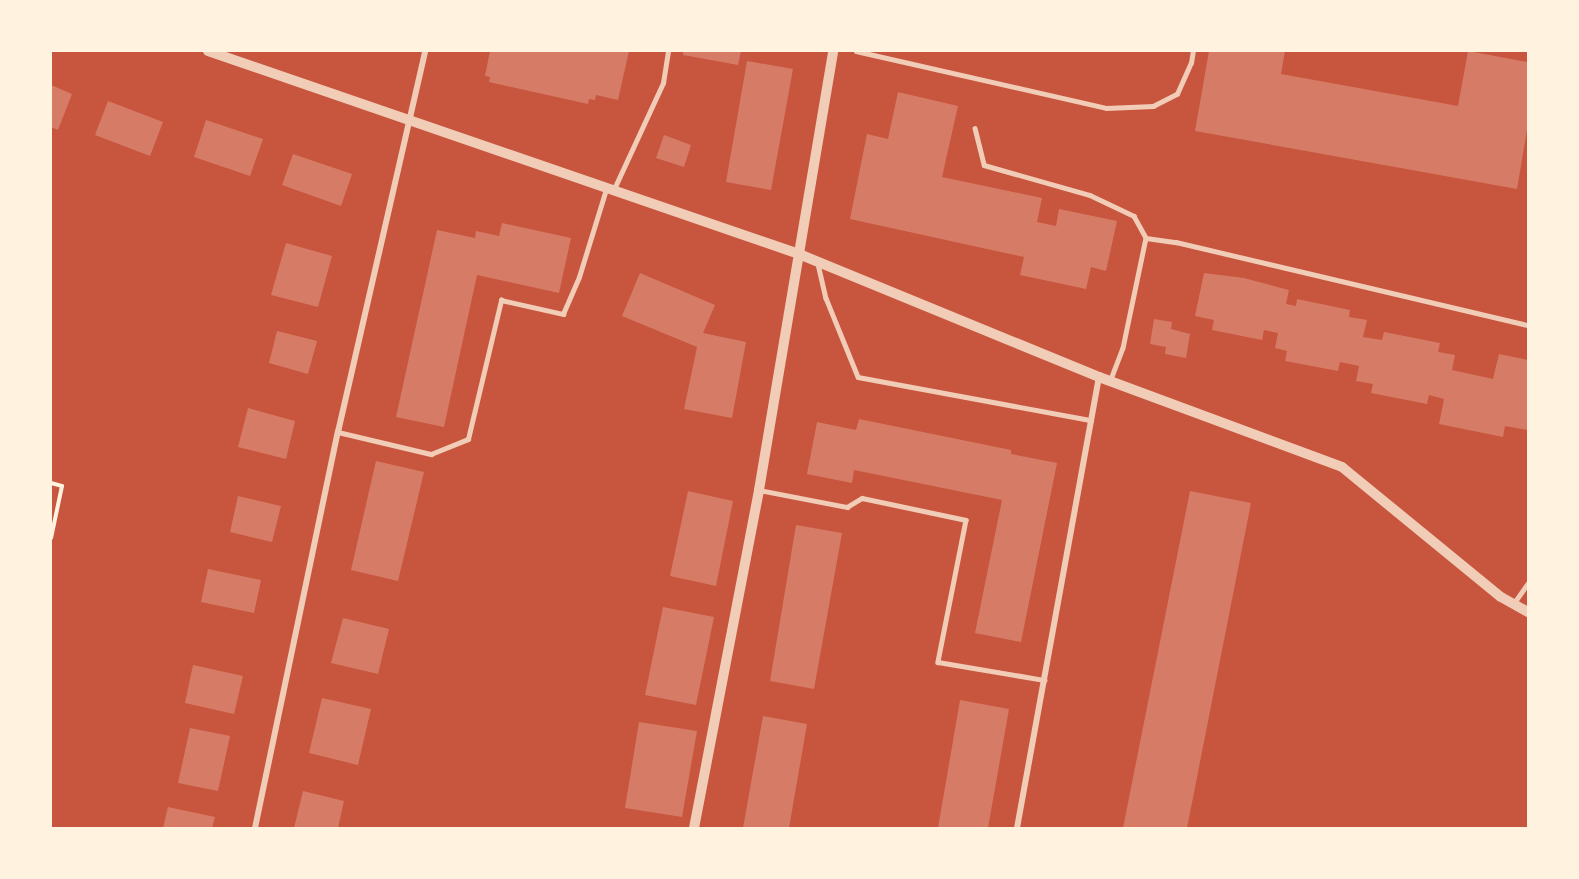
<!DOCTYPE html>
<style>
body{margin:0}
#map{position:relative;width:1579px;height:879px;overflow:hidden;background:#c8553d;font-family:"Source Sans 3",sans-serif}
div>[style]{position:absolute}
.building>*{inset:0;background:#d67c66}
.path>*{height:4px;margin:-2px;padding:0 2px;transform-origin:2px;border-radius:2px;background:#fff3e0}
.service>*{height:4.5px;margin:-2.25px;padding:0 2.25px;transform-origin:2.25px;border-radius:2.25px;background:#f1ccb7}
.minor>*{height:6px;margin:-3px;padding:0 3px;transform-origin:3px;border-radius:3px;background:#f1ccb7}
.tertiary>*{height:10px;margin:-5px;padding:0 5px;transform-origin:5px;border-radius:5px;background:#f1ccb7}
span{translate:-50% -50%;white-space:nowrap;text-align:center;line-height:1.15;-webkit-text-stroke:4.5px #fff3e0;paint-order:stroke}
.frame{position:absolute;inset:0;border:52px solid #fff3e0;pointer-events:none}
</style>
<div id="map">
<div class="building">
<div style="clip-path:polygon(490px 51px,629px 51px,618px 100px,596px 95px,595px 100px,589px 99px,588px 104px,489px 82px,490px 77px,485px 76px)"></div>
<div style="clip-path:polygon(683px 51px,741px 51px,738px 65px,683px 55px)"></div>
<div style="clip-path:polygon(1209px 51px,1285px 51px,1281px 74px,1458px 106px,1468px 51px,1528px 62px,1528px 124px,1517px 189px,1195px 131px)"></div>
<div style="clip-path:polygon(747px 61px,793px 69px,771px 190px,726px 182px)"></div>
<div style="clip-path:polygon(51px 85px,72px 94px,58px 130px,51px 127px)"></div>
<div style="clip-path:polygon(898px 92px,958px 106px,942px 177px,1042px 198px,1037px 222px,1056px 226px,1059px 209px,1117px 221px,1106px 271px,1091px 267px,1086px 289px,1020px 275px,1024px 257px,850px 219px,867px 134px,888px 139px)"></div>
<div style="clip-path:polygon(108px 101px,163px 122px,150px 156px,95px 135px)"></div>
<div style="clip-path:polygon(206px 120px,263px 139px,250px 176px,194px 157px)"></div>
<div style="clip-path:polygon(664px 135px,691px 145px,684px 167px,656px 158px)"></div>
<div style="clip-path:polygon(293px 154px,352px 174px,341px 206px,282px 185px)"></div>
<div style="clip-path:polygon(502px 223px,571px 238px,559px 293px,477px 275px,444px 427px,396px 417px,437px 230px,475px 238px,476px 231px,499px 236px)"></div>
<div style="clip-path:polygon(286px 243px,332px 256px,318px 307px,271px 295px)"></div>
<div style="clip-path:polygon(640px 273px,715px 305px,703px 333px,746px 342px,732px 418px,684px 409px,697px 347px,622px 316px)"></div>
<div style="clip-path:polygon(1204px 273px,1244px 278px,1289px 290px,1286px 304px,1296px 306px,1297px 299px,1350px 310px,1349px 317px,1367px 320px,1363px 337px,1382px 340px,1384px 332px,1440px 343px,1438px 352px,1455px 355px,1452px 370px,1493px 379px,1499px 354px,1528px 360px,1528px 430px,1505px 426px,1503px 437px,1439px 424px,1444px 399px,1429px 395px,1427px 404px,1371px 393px,1373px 384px,1356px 381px,1359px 366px,1340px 362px,1338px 371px,1285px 361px,1287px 351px,1275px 348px,1278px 333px,1264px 330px,1262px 340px,1212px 330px,1214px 320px,1195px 316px)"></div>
<div style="clip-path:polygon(1154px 319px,1172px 322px,1171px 329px,1190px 334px,1186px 358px,1165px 354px,1166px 347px,1150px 344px)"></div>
<div style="clip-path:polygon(277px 331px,317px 341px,308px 374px,269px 363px)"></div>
<div style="clip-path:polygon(248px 408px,295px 421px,286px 459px,238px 447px)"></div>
<div style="clip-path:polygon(859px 419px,1011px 450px,1011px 454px,1057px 463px,1021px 642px,975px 633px,1002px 500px,854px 470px,852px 483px,807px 474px,817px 422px,856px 430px)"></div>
<div style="clip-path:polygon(376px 461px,424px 472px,398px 581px,351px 570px)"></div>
<div style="clip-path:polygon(688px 491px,733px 501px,716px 586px,670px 576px)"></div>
<div style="clip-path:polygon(1190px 491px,1251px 503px,1187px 828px,1123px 828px)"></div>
<div style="clip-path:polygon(238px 496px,281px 506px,272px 542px,230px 532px)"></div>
<div style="clip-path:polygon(796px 525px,842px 533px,814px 689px,770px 681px)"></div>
<div style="clip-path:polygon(208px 569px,261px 580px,254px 613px,201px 602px)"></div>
<div style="clip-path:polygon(663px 607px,714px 617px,696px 705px,645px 695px)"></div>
<div style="clip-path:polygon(343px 618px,389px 629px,378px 674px,331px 663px)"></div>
<div style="clip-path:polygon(193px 665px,243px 676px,234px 714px,185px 703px)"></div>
<div style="clip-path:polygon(322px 698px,371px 709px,358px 765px,309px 753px)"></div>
<div style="clip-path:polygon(960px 700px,1009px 709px,988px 828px,938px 828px)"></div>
<div style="clip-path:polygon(763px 716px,807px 724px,789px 828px,743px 828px)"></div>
<div style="clip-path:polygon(639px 722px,697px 731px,682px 817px,625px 808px)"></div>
<div style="clip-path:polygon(190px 728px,230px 736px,218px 791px,178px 783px)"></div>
<div style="clip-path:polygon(303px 791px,344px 801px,338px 828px,294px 828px)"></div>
<div style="clip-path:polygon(168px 807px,215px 817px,212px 828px,163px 828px)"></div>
</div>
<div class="path">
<div style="left:51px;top:483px;width:11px;rotate:15deg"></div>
<div style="left:62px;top:486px;width:53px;rotate:101.9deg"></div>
</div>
<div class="service">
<div style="left:856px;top:51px;width:256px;rotate:12.8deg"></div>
<div style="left:1106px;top:108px;width:47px;rotate:-2.4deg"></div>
<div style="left:1153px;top:106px;width:27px;rotate:-27deg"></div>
<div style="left:1177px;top:94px;width:34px;rotate:-66deg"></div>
<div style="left:1191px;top:63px;width:12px;rotate:-81deg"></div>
<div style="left:975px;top:128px;width:38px;rotate:76deg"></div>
<div style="left:984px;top:165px;width:110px;rotate:15.8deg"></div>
<div style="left:1090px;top:195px;width:49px;rotate:25.5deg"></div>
<div style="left:1134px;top:216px;width:25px;rotate:61deg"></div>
<div style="left:1146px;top:238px;width:112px;rotate:101.8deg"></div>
<div style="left:1123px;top:348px;width:34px;rotate:111deg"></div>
<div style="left:614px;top:189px;width:117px;rotate:-65.2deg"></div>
<div style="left:663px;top:83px;width:32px;rotate:-81deg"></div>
<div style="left:1146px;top:238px;width:30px;rotate:8deg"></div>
<div style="left:1176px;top:242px;width:362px;rotate:13.3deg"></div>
<div style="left:818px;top:264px;width:35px;rotate:77deg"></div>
<div style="left:826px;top:298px;width:85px;rotate:67.9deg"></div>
<div style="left:858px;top:377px;width:237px;rotate:10.5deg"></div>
<div style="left:338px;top:432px;width:96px;rotate:13.3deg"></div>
<div style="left:431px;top:454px;width:40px;rotate:-22deg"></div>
<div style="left:468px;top:439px;width:143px;rotate:-76.6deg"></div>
<div style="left:501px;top:300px;width:64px;rotate:12.7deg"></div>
<div style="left:563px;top:314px;width:40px;rotate:-66.6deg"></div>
<div style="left:579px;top:277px;width:92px;rotate:-72.9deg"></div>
<div style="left:759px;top:490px;width:90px;rotate:10.9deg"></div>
<div style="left:847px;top:507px;width:17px;rotate:-31deg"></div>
<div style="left:862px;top:498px;width:106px;rotate:11.9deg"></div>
<div style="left:966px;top:520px;width:145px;rotate:101.2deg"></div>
<div style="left:938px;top:662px;width:108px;rotate:9.6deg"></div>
<div style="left:1514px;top:603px;width:24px;rotate:-55deg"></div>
</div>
<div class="minor">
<div style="left:255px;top:828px;width:405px;rotate:-78.2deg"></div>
<div style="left:338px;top:432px;width:391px;rotate:-77.1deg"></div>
<div style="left:1017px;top:828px;width:458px;rotate:-79.7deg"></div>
</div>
<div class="tertiary">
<div style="left:208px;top:51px;width:625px;rotate:18.96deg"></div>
<div style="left:799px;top:254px;width:324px;rotate:22.3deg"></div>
<div style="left:1099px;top:377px;width:259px;rotate:20.3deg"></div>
<div style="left:1342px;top:467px;width:205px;rotate:39.3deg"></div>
<div style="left:1501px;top:597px;width:31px;rotate:29deg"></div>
<div style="left:694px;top:828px;width:344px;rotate:-79.1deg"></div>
<div style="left:759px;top:490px;width:445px;rotate:-80.4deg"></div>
</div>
<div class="frame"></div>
</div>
